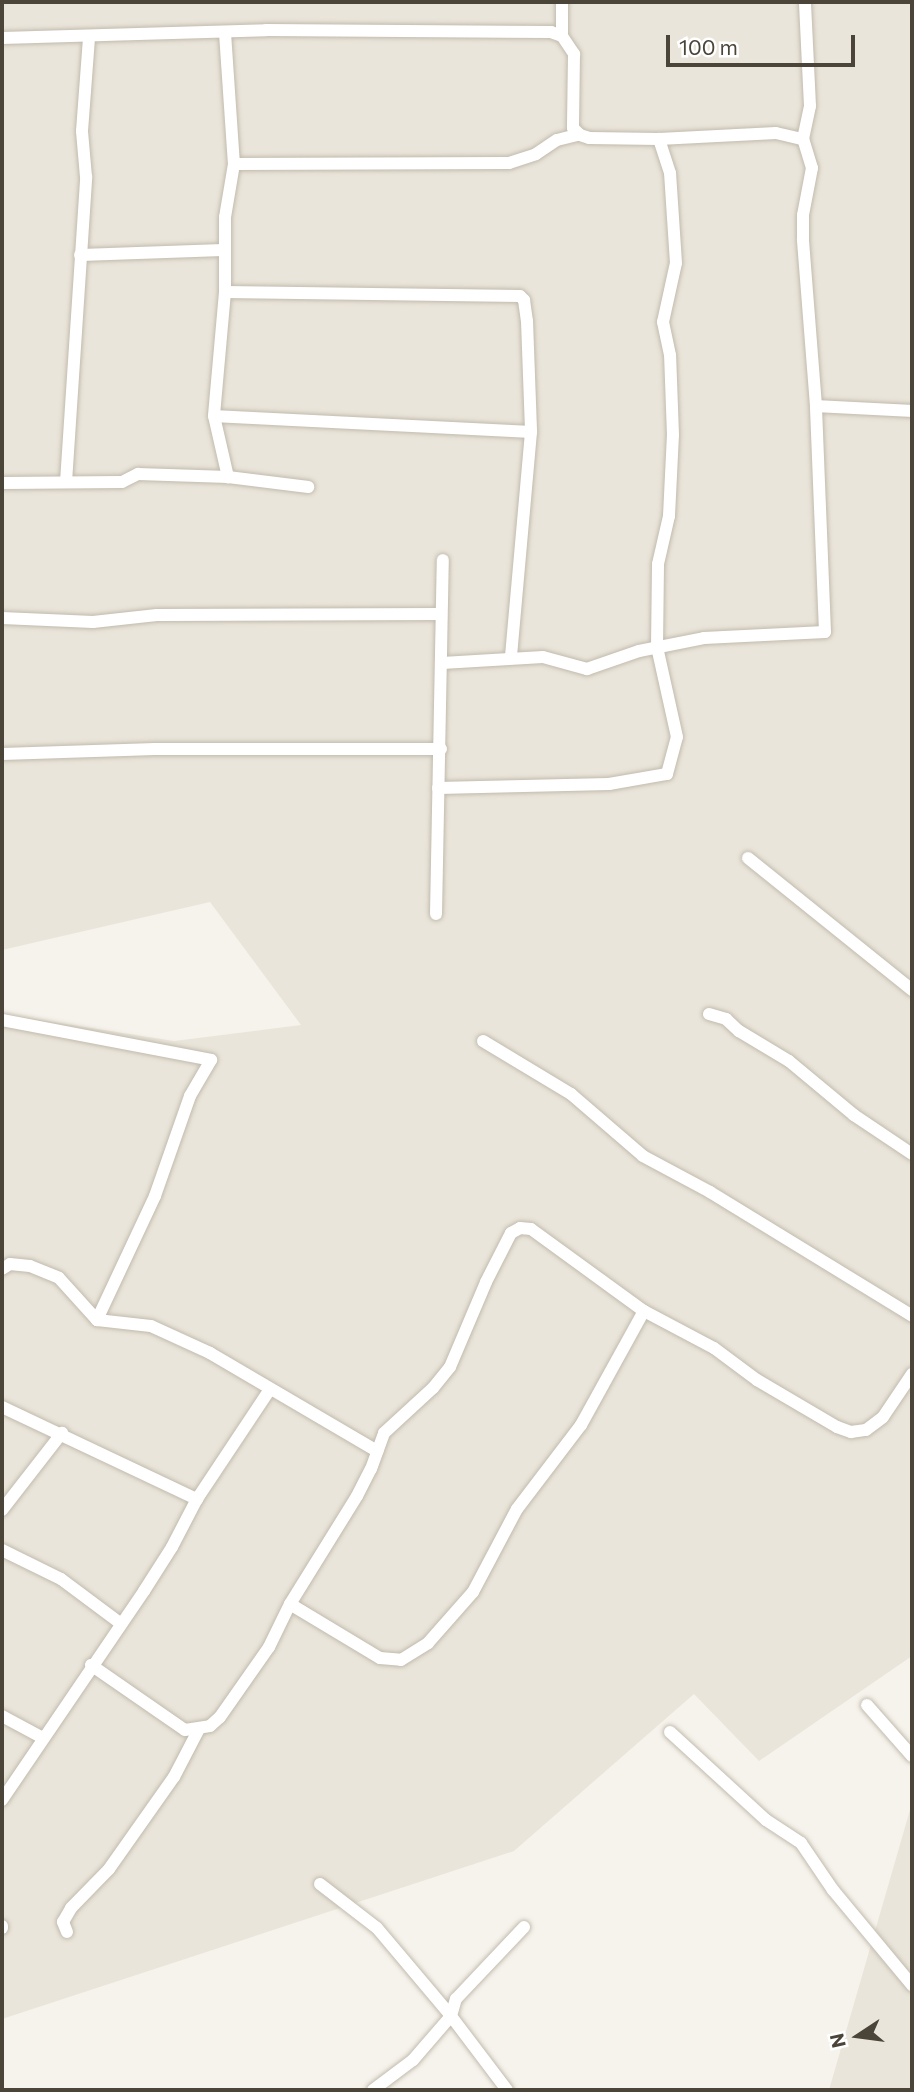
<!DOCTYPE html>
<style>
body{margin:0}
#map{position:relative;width:914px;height:2092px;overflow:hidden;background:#f6f3ec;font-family:Commissioner,sans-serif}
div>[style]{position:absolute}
.residential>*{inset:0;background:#eae5da}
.roads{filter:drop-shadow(0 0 2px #c2bbae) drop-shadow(0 0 2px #c2bbae)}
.minor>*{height:12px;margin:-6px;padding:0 6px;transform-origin:6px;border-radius:6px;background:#fff}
span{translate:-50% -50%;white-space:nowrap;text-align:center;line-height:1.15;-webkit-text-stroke:6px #fff;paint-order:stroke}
.frame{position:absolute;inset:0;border:4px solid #4b4439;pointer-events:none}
.north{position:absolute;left:823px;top:2001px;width:70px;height:70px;-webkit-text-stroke:5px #fff;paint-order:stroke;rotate:257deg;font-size:19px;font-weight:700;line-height:28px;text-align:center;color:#4b4439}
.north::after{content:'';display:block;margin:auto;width:24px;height:32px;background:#4b4439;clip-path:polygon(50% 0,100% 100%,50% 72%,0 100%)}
.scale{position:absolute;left:666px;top:35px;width:189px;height:32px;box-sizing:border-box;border:4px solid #4b4439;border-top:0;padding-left:9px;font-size:21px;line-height:24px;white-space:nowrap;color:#4b4439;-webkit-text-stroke:5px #fff;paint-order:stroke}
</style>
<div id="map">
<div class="residential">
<div style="clip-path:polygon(2px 2px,912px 2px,912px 1656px,759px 1761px,694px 1694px,514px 1851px,2px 2019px,2px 1014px,174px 1041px,301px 1025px,210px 902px,2px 950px)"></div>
<div style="clip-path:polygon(912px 1803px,912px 2090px,829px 2090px)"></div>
</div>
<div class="roads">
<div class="minor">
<div style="left:225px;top:33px;width:131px;rotate:86.1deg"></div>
<div style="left:234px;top:164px;width:54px;rotate:99.6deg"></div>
<div style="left:225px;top:217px;width:75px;rotate:90deg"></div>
<div style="left:225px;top:292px;width:124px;rotate:95.1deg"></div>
<div style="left:214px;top:416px;width:63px;rotate:77.1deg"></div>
<div style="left:562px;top:36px;width:34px;rotate:-90deg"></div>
<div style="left:2px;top:38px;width:264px;rotate:-1.7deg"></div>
<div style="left:266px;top:30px;width:285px;rotate:0.4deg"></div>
<div style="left:551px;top:32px;width:12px;rotate:20deg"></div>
<div style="left:562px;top:36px;width:22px;rotate:56deg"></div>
<div style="left:574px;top:54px;width:74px;rotate:90.8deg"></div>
<div style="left:573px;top:128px;width:10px;rotate:45deg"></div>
<div style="left:580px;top:135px;width:9px;rotate:18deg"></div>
<div style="left:589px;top:138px;width:70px;rotate:0.8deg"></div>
<div style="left:659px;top:139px;width:117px;rotate:-2.9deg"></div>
<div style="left:776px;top:133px;width:28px;rotate:13deg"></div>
<div style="left:234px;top:164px;width:275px;rotate:-0.2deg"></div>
<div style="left:509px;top:163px;width:28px;rotate:-18deg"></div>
<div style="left:536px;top:154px;width:25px;rotate:-34deg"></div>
<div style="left:557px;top:140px;width:21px;rotate:-14deg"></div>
<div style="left:80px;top:255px;width:144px;rotate:-2deg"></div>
<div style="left:225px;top:292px;width:295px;rotate:0.8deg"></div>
<div style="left:520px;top:296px;width:6px;rotate:45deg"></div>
<div style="left:524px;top:300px;width:21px;rotate:82deg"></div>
<div style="left:527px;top:321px;width:111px;rotate:87.9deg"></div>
<div style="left:816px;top:406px;width:96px;rotate:3deg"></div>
<div style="left:214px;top:416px;width:317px;rotate:2.9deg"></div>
<div style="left:531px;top:432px;width:226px;rotate:95.1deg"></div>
<div style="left:66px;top:482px;width:306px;rotate:-86.2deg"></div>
<div style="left:86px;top:177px;width:46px;rotate:-95deg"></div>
<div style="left:82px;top:131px;width:94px;rotate:-85.7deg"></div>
<div style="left:2px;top:483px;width:120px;rotate:-0.5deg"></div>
<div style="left:122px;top:482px;width:18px;rotate:-27deg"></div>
<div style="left:138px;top:474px;width:90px;rotate:1.9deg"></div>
<div style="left:228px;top:477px;width:81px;rotate:7.1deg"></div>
<div style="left:2px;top:618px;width:91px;rotate:2.5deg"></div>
<div style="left:93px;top:622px;width:64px;rotate:-6.2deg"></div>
<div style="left:157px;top:615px;width:284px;rotate:-0.2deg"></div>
<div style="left:442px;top:663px;width:101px;rotate:-3.4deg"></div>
<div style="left:543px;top:657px;width:46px;rotate:15.3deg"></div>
<div style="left:587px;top:669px;width:55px;rotate:-19.1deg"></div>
<div style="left:639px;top:651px;width:66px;rotate:-11.3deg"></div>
<div style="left:704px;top:638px;width:121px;rotate:-2.8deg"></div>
<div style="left:825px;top:632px;width:226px;rotate:-92.3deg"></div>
<div style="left:816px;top:406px;width:167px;rotate:-94.5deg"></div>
<div style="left:803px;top:240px;width:25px;rotate:-90deg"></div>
<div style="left:803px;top:215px;width:48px;rotate:-79.2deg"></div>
<div style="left:812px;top:168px;width:30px;rotate:-107deg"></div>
<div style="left:803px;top:139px;width:34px;rotate:-78deg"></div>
<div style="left:810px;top:106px;width:104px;rotate:-92.8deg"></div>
<div style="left:2px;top:754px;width:153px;rotate:-1.9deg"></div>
<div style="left:155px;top:749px;width:286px"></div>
<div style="left:438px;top:788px;width:171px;rotate:-1.3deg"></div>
<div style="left:609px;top:784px;width:59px;rotate:-9.8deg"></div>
<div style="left:667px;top:774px;width:38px;rotate:-75deg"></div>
<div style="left:677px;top:737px;width:92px;rotate:-102.5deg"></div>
<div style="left:657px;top:647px;width:83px;rotate:-89.3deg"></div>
<div style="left:658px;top:564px;width:49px;rotate:-77.1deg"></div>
<div style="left:669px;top:516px;width:81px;rotate:-87.2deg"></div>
<div style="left:673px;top:435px;width:80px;rotate:-92.1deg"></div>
<div style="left:670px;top:355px;width:34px;rotate:-102deg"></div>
<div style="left:663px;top:322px;width:60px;rotate:-77.6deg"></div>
<div style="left:676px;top:263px;width:90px;rotate:-93.8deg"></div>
<div style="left:670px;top:173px;width:36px;rotate:-108deg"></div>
<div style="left:748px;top:858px;width:211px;rotate:38.8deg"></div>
<div style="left:436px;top:914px;width:354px;rotate:-88.9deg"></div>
<div style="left:709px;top:1014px;width:18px;rotate:16deg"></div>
<div style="left:726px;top:1019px;width:18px;rotate:43deg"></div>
<div style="left:739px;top:1031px;width:58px;rotate:31deg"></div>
<div style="left:789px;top:1061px;width:85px;rotate:39.7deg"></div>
<div style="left:854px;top:1115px;width:70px;rotate:33.9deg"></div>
<div style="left:2px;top:1020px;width:213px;rotate:10.8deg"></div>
<div style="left:211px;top:1060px;width:42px;rotate:120.3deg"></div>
<div style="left:190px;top:1096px;width:106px;rotate:109.3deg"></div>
<div style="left:155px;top:1196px;width:137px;rotate:115.1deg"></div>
<div style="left:483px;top:1041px;width:103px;rotate:31.1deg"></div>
<div style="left:571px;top:1094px;width:95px;rotate:40.7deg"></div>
<div style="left:643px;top:1156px;width:76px;rotate:28.2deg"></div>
<div style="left:710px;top:1192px;width:237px;rotate:31.5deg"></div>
<div style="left:2px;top:1269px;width:9px;rotate:-32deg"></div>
<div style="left:10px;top:1264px;width:20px;rotate:6deg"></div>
<div style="left:30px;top:1266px;width:31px;rotate:22deg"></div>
<div style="left:59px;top:1278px;width:57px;rotate:47.9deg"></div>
<div style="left:97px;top:1320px;width:54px;rotate:6.3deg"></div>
<div style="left:151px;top:1326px;width:65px;rotate:24.6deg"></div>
<div style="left:210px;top:1353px;width:194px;rotate:30.4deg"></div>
<div style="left:2px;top:1407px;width:216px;rotate:25.3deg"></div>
<div style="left:2px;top:1510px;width:98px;rotate:-52.1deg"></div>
<div style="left:2px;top:1550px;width:66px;rotate:26.2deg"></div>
<div style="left:61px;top:1579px;width:74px;rotate:36.7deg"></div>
<div style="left:290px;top:1604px;width:105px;rotate:31deg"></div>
<div style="left:380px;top:1658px;width:21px;rotate:5deg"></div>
<div style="left:401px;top:1660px;width:32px;rotate:-32deg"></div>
<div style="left:428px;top:1643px;width:68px;rotate:-48.6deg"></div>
<div style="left:473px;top:1592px;width:94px;rotate:-62.1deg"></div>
<div style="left:517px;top:1509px;width:106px;rotate:-52.7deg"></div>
<div style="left:581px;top:1425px;width:130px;rotate:-61.1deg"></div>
<div style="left:91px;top:1665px;width:114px;rotate:34.7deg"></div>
<div style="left:185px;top:1730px;width:25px;rotate:-9deg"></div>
<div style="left:210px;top:1726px;width:13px;rotate:-42deg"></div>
<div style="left:220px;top:1717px;width:85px;rotate:-55deg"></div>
<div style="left:269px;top:1647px;width:48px;rotate:-64deg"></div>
<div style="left:290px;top:1604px;width:127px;rotate:-58.2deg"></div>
<div style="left:357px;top:1496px;width:30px;rotate:-63deg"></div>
<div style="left:371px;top:1469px;width:38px;rotate:-70deg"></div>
<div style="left:384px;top:1433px;width:67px;rotate:-42.6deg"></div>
<div style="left:433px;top:1388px;width:27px;rotate:-51deg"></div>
<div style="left:450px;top:1367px;width:92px;rotate:-67deg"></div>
<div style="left:486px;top:1282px;width:55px;rotate:-63deg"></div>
<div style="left:511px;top:1233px;width:10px;rotate:-29deg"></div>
<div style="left:520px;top:1228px;width:11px;rotate:5deg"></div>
<div style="left:531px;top:1229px;width:140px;rotate:36deg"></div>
<div style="left:644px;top:1311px;width:79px;rotate:27.9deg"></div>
<div style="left:714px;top:1348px;width:54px;rotate:36.7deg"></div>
<div style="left:757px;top:1380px;width:93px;rotate:30.4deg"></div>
<div style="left:837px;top:1427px;width:15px;rotate:20deg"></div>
<div style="left:851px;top:1432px;width:15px;rotate:-8deg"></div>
<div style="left:866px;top:1430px;width:21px;rotate:-37deg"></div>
<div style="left:883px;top:1417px;width:52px;rotate:-56deg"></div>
<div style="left:867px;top:1705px;width:68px;rotate:48.6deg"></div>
<div style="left:2px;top:1716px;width:47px;rotate:28.2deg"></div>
<div style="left:670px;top:1732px;width:130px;rotate:42.5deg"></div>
<div style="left:766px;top:1820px;width:42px;rotate:33.3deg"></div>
<div style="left:801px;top:1843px;width:57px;rotate:55.8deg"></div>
<div style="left:833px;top:1890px;width:124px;rotate:50.3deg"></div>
<div style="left:2px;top:1800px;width:253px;rotate:-55.8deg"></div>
<div style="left:144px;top:1591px;width:52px;rotate:-57.5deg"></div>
<div style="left:172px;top:1547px;width:54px;rotate:-62.5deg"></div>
<div style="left:197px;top:1499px;width:132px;rotate:-56.4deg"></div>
<div style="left:320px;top:1884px;width:72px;rotate:37.7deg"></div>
<div style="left:377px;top:1928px;width:115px;rotate:49.9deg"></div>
<div style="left:451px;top:2016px;width:93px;rotate:52.9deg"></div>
<div style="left:2px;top:1926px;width:2px;rotate:90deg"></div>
<div style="left:67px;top:1932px;width:11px;rotate:-112deg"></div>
<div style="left:63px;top:1922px;width:16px;rotate:-60deg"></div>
<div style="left:71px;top:1908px;width:54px;rotate:-45.7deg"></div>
<div style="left:109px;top:1869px;width:113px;rotate:-54.8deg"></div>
<div style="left:174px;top:1777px;width:54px;rotate:-62.5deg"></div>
<div style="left:373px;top:2090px;width:50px;rotate:-36.9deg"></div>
<div style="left:413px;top:2060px;width:58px;rotate:-49.2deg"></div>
<div style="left:451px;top:2016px;width:18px;rotate:-74deg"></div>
<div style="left:456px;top:1999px;width:99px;rotate:-46.6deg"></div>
</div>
</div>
<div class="frame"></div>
<div class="north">N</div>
<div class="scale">100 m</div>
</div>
